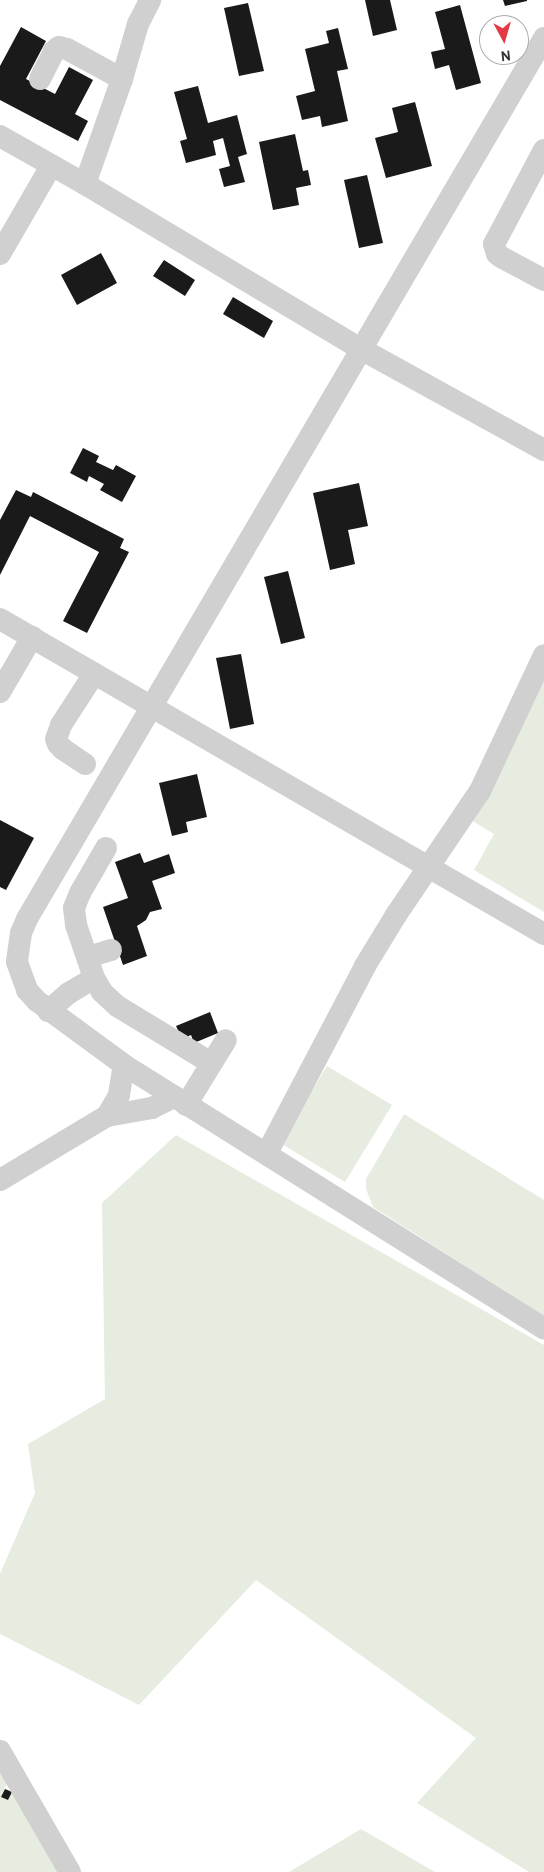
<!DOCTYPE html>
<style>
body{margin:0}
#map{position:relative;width:544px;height:1872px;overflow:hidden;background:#fff;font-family:Overpass,sans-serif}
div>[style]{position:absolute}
.green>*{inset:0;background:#e6ecdf}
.building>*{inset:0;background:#1a1a1a}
.minor>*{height:22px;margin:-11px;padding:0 11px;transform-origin:11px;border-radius:11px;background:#d0d0d0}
span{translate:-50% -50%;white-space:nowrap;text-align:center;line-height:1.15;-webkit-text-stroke:5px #fff;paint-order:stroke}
.north{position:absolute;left:479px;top:15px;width:50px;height:50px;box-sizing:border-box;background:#fff;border:1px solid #adadad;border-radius:50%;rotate:174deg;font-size:14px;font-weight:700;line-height:20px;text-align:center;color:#333}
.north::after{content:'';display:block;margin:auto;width:18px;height:22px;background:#e63946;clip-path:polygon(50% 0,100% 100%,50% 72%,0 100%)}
</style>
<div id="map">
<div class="green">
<div style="clip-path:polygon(544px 669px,544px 912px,474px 870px,494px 834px,473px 821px)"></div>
<div style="clip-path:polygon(327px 1066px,392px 1105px,345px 1182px,280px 1143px)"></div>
<div style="clip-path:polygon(404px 1114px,544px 1200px,544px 1316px,373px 1207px,366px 1189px,366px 1179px)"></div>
<div style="clip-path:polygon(176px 1135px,544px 1345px,544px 1872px,529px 1872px,417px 1803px,476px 1738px,256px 1580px,139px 1705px,0 1634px,0 1574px,35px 1493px,28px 1444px,105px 1399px,102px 1203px)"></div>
<div style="clip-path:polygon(0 1758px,10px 1776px,1px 1797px,8px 1800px,16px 1783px,66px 1872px,0 1872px)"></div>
<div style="clip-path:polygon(361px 1829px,435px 1872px,289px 1872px)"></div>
</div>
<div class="building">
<div style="clip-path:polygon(365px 0,390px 0,397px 30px,373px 36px)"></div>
<div style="clip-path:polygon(503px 0,527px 0,527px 1px,505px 6px)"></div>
<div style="clip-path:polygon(248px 3px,264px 71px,239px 76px,224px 8px)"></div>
<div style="clip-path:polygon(460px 5px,481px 83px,456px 90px,449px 65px,435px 69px,431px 52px,445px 49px,435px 12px)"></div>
<div style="clip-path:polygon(21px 27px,46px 41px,26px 79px,55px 94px,69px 67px,93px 80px,75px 114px,88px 121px,78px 141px,0 100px,0 66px)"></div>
<div style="clip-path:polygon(338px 28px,348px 69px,337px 71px,348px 121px,322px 127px,320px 116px,302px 120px,296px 96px,315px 91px,305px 49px,329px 43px,326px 31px)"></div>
<div style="clip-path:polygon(198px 86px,208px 123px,237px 115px,247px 154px,238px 157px,245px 182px,224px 187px,219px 169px,230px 166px,223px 138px,213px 141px,216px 155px,186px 163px,180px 141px,187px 139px,174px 92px)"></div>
<div style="clip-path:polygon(415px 102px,432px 166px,386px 178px,375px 138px,398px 132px,392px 108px)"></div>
<div style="clip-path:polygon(295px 134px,303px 171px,308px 170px,311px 185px,296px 188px,299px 205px,273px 210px,259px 142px)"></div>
<div style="clip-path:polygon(367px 175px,383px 243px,359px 248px,344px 180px)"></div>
<div style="clip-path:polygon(101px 253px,117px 283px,77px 305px,61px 275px)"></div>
<div style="clip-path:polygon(164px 260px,195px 280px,185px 296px,153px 276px)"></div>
<div style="clip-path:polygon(233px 297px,273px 321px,264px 338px,223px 314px)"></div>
<div style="clip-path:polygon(83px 448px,99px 456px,96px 462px,113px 470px,116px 465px,136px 476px,122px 502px,100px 490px,104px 484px,89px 476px,87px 482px,70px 473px)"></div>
<div style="clip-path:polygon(359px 483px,368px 526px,348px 530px,355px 564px,330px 570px,313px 493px)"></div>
<div style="clip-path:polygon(16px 490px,31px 497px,33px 492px,124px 539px,120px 548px,129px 552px,87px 633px,63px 621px,99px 552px,30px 516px,0 575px,0 520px)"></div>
<div style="clip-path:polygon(288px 571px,305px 638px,281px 644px,264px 577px)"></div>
<div style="clip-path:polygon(241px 654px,254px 724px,230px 729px,216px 658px)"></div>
<div style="clip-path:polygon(197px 774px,207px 817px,186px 822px,188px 832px,172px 836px,159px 783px)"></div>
<div style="clip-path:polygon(0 820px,34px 838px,6px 890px,0 887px)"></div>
<div style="clip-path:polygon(140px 853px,144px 863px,169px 854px,175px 873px,152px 881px,162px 909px,150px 912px,146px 920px,137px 926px,147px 956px,123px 965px,103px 907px,128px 898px,115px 862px)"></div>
<div style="clip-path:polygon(210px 1012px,218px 1033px,194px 1043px,191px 1035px,182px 1039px,176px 1026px)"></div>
<div style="clip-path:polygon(5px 1789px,12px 1792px,8px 1800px,1px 1797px)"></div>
</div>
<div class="minor">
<div style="left:544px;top:38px;width:1021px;rotate:120.41deg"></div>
<div style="left:27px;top:919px;width:15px;rotate:113deg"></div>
<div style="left:21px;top:933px;width:29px;rotate:98deg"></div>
<div style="left:17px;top:962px;width:30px;rotate:70deg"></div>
<div style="left:27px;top:990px;width:15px;rotate:48deg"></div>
<div style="left:37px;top:1001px;width:108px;rotate:36.3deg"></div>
<div style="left:124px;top:1065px;width:496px;rotate:32.1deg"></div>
<div style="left:40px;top:79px;width:31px;rotate:-63deg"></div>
<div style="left:54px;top:51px;width:6px;rotate:-39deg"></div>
<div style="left:59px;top:47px;width:8px;rotate:14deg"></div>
<div style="left:67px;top:49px;width:63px;rotate:28.6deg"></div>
<div style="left:0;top:136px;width:98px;rotate:29.5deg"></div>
<div style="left:85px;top:184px;width:322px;rotate:30.9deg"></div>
<div style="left:361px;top:349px;width:209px;rotate:28.9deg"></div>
<div style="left:544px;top:150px;width:106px;rotate:118deg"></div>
<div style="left:494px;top:244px;width:10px;rotate:73deg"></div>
<div style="left:497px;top:254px;width:5px;rotate:37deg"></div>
<div style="left:501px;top:257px;width:49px;rotate:28.1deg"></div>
<div style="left:85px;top:184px;width:111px;rotate:-70.6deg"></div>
<div style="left:122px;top:79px;width:57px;rotate:-73.8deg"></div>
<div style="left:138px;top:24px;width:27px;rotate:-63deg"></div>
<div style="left:0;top:254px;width:102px;rotate:-59.9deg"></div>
<div style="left:0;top:619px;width:629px;rotate:30.07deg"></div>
<div style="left:0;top:692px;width:64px;rotate:-59.8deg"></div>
<div style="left:85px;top:764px;width:27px;rotate:-146deg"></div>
<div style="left:63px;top:749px;width:7px;rotate:-135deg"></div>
<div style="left:58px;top:744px;width:5px;rotate:-112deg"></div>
<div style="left:56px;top:739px;width:15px;rotate:-70deg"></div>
<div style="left:61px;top:725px;width:61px;rotate:-57.1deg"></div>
<div style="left:106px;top:848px;width:52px;rotate:120deg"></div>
<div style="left:80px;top:893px;width:16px;rotate:112deg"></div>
<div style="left:74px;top:908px;width:17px;rotate:83deg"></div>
<div style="left:76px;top:925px;width:56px;rotate:71.2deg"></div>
<div style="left:94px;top:978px;width:16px;rotate:60deg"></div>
<div style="left:102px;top:992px;width:21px;rotate:43deg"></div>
<div style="left:117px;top:1006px;width:110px;rotate:31.2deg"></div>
<div style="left:88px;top:957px;width:24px;rotate:-17deg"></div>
<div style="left:48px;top:1011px;width:28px;rotate:-41deg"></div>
<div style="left:69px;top:993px;width:29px;rotate:-31deg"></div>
<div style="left:186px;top:1105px;width:76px;rotate:-58.4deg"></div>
<div style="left:107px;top:1116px;width:24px;rotate:-60deg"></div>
<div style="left:119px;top:1095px;width:30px;rotate:-81deg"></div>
<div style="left:267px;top:1153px;width:211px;rotate:-62.3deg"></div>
<div style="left:365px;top:966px;width:60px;rotate:-58.7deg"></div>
<div style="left:396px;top:915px;width:150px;rotate:-55.9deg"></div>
<div style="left:480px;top:791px;width:150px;rotate:-64.8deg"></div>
<div style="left:0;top:1180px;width:125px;rotate:-30.9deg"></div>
<div style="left:107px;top:1116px;width:46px;rotate:-10.1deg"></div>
<div style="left:152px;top:1108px;width:25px;rotate:-27deg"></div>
<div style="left:0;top:1751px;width:140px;rotate:60deg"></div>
</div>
<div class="north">N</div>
</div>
